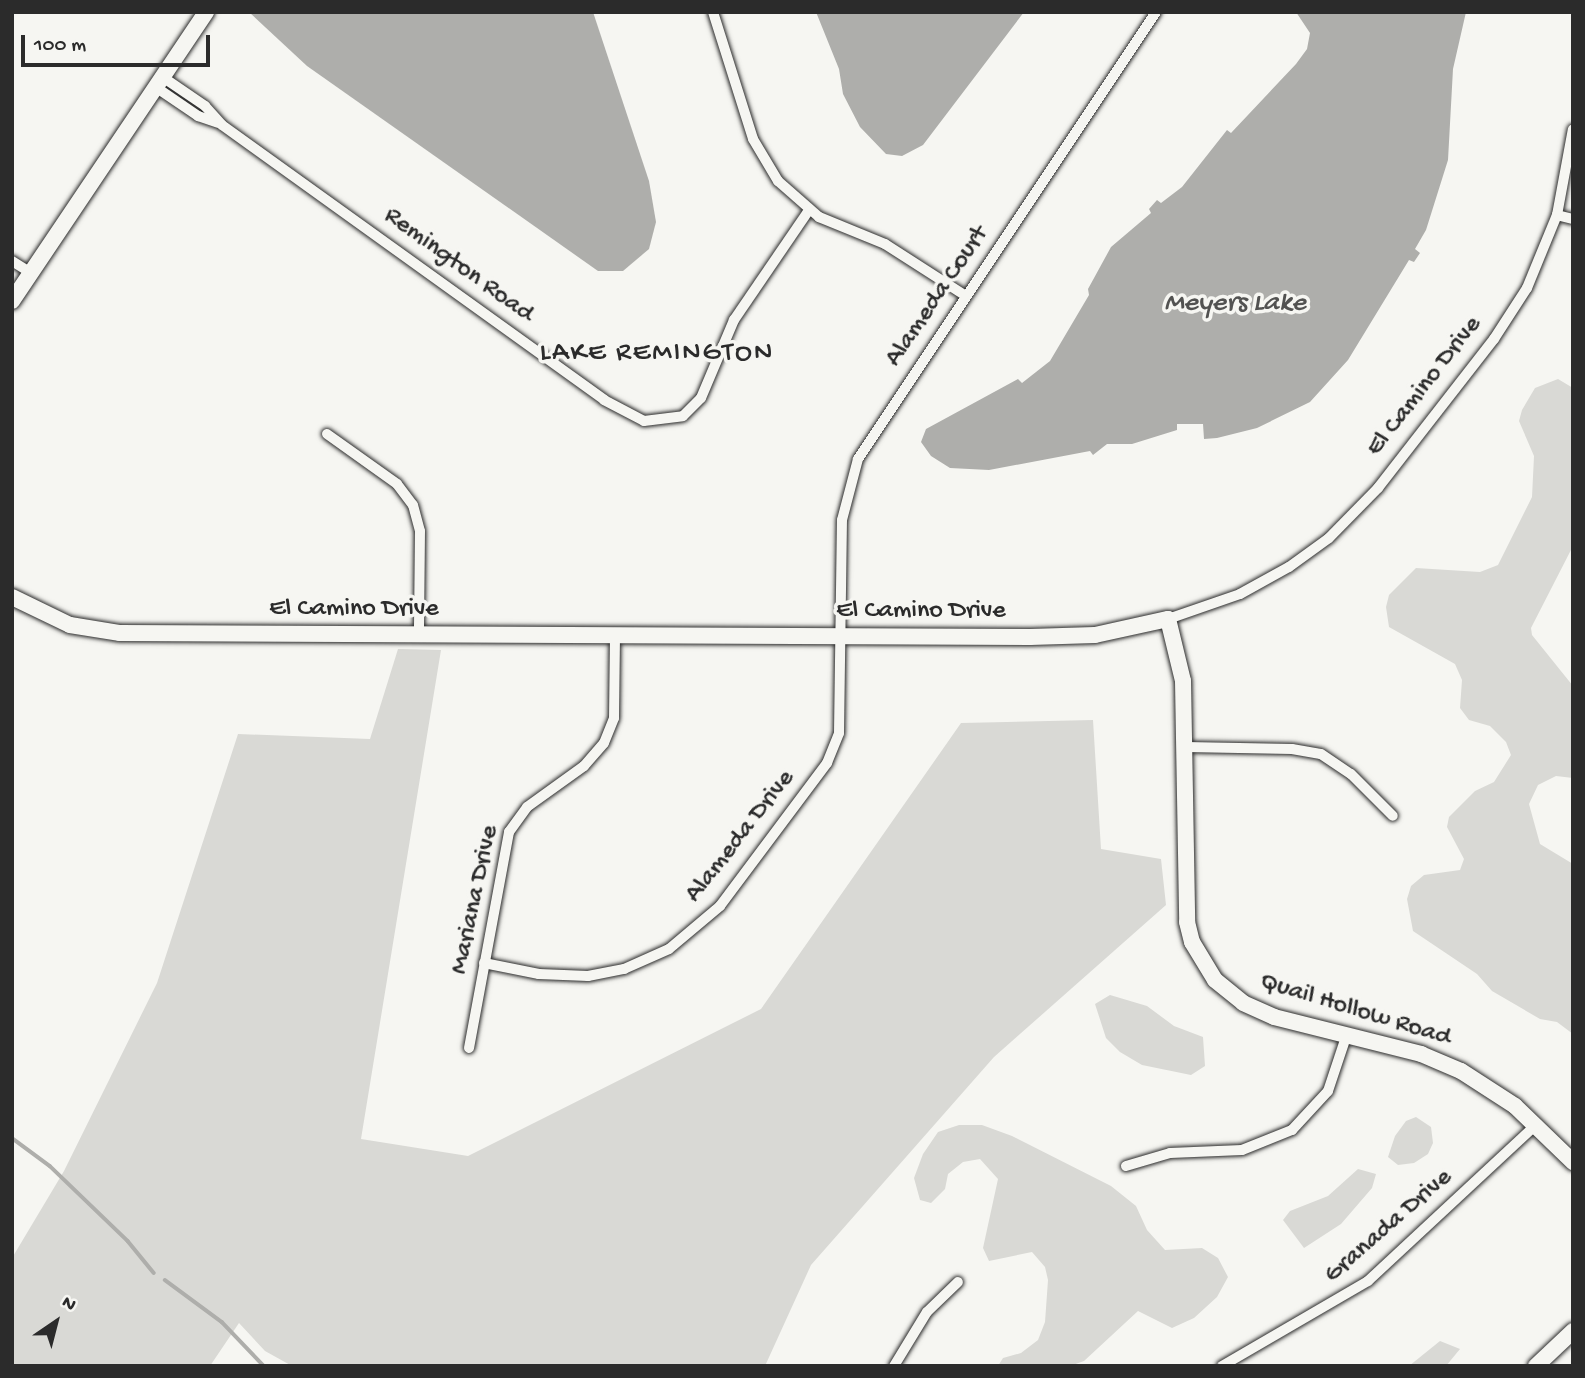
<!DOCTYPE html>
<style>
body{margin:0}
#map{position:relative;width:1585px;height:1378px;overflow:hidden;background:#f6f6f2;font-family:"Gochi Hand",sans-serif}
div>[style]{position:absolute}
.green>*{inset:0;background:#d9d9d5}
.water>*{inset:0;background:#aeaeab}
.stream>*{height:3.5px;margin:-1.75px;padding:0 1.75px;transform-origin:1.75px;border-radius:1.75px;background:#aeaeab}
.roads{filter:drop-shadow(0 0 2px #2b2b2b) drop-shadow(0 0 2px #2b2b2b)}
.street>*{height:10px;margin:-5px;padding:0 5px;transform-origin:5px;border-radius:5px;background:#f6f6f2}
.secondary>*{height:16px;margin:-8px;padding:0 8px;transform-origin:8px;border-radius:8px;background:#f6f6f2}
span{translate:-50% -50%;white-space:nowrap;text-align:center;line-height:1.15;-webkit-text-stroke:7px #f6f6f2;paint-order:stroke}
.street-label{font-size:26px;color:#2b2b2b}
.water-label{font-size:28px;color:#525251;font-style:italic}
.neighbourhood-label{font-size:28px;color:#2b2b2b;letter-spacing:2px}
.frame{position:absolute;inset:0;border:14px solid #2b2b2b;pointer-events:none}
.north{position:absolute;left:21px;top:1287px;width:70px;height:70px;-webkit-text-stroke:5px #f6f6f2;paint-order:stroke;rotate:35deg;font-size:19px;font-weight:700;line-height:28px;text-align:center;color:#2b2b2b}
.north::after{content:'';display:block;margin:auto;width:24px;height:32px;background:#2b2b2b;clip-path:polygon(50% 0,100% 100%,50% 72%,0 100%)}
.scale{position:absolute;left:21px;top:35px;width:189px;height:32px;box-sizing:border-box;border:4px solid #2b2b2b;border-top:0;padding-left:9px;font-size:21px;line-height:24px;white-space:nowrap;color:#2b2b2b;-webkit-text-stroke:5px #f6f6f2;paint-order:stroke}
</style>
<div id="map">
<div class="green">
<div style="clip-path:polygon(1558px 379px,1573px 388px,1573px 546px,1531px 628px,1532px 635px,1573px 686px,1573px 778px,1556px 776px,1538px 785px,1529px 804px,1540px 844px,1573px 864px,1573px 1034px,1557px 1022px,1540px 1019px,1492px 991px,1477px 974px,1413px 931px,1407px 899px,1411px 886px,1424px 875px,1460px 870px,1464px 859px,1447px 827px,1449px 817px,1475px 791px,1494px 782px,1511px 755px,1506px 742px,1490px 726px,1469px 720px,1460px 708px,1462px 680px,1455px 664px,1389px 627px,1386px 607px,1389px 595px,1416px 568px,1480px 572px,1498px 565px,1532px 497px,1534px 456px,1519px 421px,1522px 410px,1535px 388px)"></div>
<div style="clip-path:polygon(398px 649px,441px 650px,361px 1139px,468px 1156px,761px 1009px,961px 723px,1093px 720px,1101px 849px,1161px 859px,1166px 905px,994px 1057px,811px 1265px,765px 1366px,292px 1366px,265px 1351px,239px 1323px,210px 1366px,12px 1366px,12px 1258px,64px 1171px,157px 983px,238px 734px,370px 739px)"></div>
<div style="clip-path:polygon(1110px 995px,1147px 1006px,1174px 1026px,1203px 1037px,1205px 1066px,1191px 1075px,1142px 1065px,1120px 1052px,1106px 1038px,1095px 1004px)"></div>
<div style="clip-path:polygon(1416px 1117px,1431px 1127px,1433px 1143px,1428px 1154px,1414px 1163px,1398px 1165px,1388px 1157px,1395px 1136px,1406px 1121px)"></div>
<div style="clip-path:polygon(959px 1125px,982px 1125px,1012px 1136px,1111px 1186px,1136px 1206px,1147px 1230px,1165px 1250px,1202px 1248px,1218px 1258px,1228px 1277px,1217px 1297px,1194px 1318px,1172px 1328px,1138px 1311px,1084px 1361px,1070px 1366px,998px 1366px,1003px 1358px,1021px 1353px,1038px 1340px,1045px 1322px,1048px 1280px,1045px 1267px,1032px 1252px,989px 1261px,983px 1248px,998px 1179px,980px 1159px,963px 1162px,948px 1174px,945px 1189px,931px 1203px,920px 1200px,914px 1178px,923px 1154px,938px 1132px)"></div>
<div style="clip-path:polygon(1358px 1169px,1376px 1174px,1372px 1188px,1341px 1224px,1304px 1248px,1283px 1220px,1290px 1211px,1328px 1196px)"></div>
<div style="clip-path:polygon(1440px 1341px,1460px 1349px,1446px 1366px,1409px 1366px)"></div>
</div>
<div class="water">
<div style="clip-path:polygon(249px 12px,593px 12px,649px 181px,656px 222px,649px 249px,623px 271px,598px 271px,307px 66px)"></div>
<div style="clip-path:polygon(816px 12px,1024px 12px,923px 145px,902px 156px,886px 154px,860px 127px,843px 94px,839px 69px)"></div>
<div style="clip-path:polygon(1296px 12px,1466px 12px,1453px 69px,1448px 160px,1426px 230px,1415px 249px,1420px 253px,1414px 262px,1409px 260px,1348px 360px,1310px 402px,1257px 428px,1217px 438px,1204px 439px,1203px 424px,1177px 424px,1177px 430px,1132px 444px,1107px 444px,1093px 455px,1090px 451px,989px 470px,950px 468px,931px 456px,921px 442px,926px 429px,1018px 379px,1022px 383px,1050px 361px,1089px 295px,1088px 289px,1111px 247px,1151px 213px,1149px 209px,1157px 200px,1161px 203px,1182px 187px,1227px 130px,1231px 133px,1296px 64px,1307px 49px,1310px 33px)"></div>
</div>
<div class="stream">
<div style="left:12px;top:1138px;width:47px;rotate:36.4deg"></div>
<div style="left:50px;top:1166px;width:108px;rotate:43.9deg"></div>
<div style="left:128px;top:1241px;width:41px;rotate:50.9deg"></div>
<div style="left:165px;top:1280px;width:71px;rotate:36.4deg"></div>
<div style="left:222px;top:1322px;width:61px;rotate:46.3deg"></div>
</div>
<div class="roads">
<div class="street">
<div style="left:713px;top:12px;width:133px;rotate:72.5deg"></div>
<div style="left:753px;top:139px;width:49px;rotate:59.2deg"></div>
<div style="left:778px;top:181px;width:55px;rotate:41.3deg"></div>
<div style="left:819px;top:217px;width:71px;rotate:22.2deg"></div>
<div style="left:885px;top:244px;width:96px;rotate:32.7deg"></div>
<div style="left:164px;top:78px;width:50px;rotate:34.3deg"></div>
<div style="left:205px;top:106px;width:25px;rotate:48deg"></div>
<div style="left:222px;top:125px;width:471px;rotate:35.7deg"></div>
<div style="left:604px;top:400px;width:45px;rotate:27.7deg"></div>
<div style="left:644px;top:421px;width:39px;rotate:-7deg"></div>
<div style="left:683px;top:416px;width:25px;rotate:-45deg"></div>
<div style="left:701px;top:398px;width:85px;rotate:-67.1deg"></div>
<div style="left:734px;top:320px;width:133px;rotate:-55.7deg"></div>
<div style="left:157px;top:88px;width:50px;rotate:34.3deg"></div>
<div style="left:198px;top:116px;width:21px;rotate:19deg"></div>
<div style="left:1557px;top:215px;width:16px;rotate:14deg"></div>
<div style="left:12px;top:261px;width:22px;rotate:32deg"></div>
<div style="left:327px;top:434px;width:86px;rotate:35.5deg"></div>
<div style="left:397px;top:484px;width:26px;rotate:53deg"></div>
<div style="left:413px;top:505px;width:27px;rotate:75deg"></div>
<div style="left:420px;top:531px;width:103px;rotate:90.6deg"></div>
<div style="left:1168px;top:619px;width:76px;rotate:-19.1deg"></div>
<div style="left:1240px;top:594px;width:56px;rotate:-28.9deg"></div>
<div style="left:1289px;top:567px;width:49px;rotate:-35.9deg"></div>
<div style="left:1329px;top:538px;width:70px;rotate:-45.6deg"></div>
<div style="left:1378px;top:488px;width:189px;rotate:-52.1deg"></div>
<div style="left:1494px;top:339px;width:61px;rotate:-57.1deg"></div>
<div style="left:1527px;top:288px;width:79px;rotate:-67.7deg"></div>
<div style="left:1557px;top:215px;width:87px;rotate:-79.5deg"></div>
<div style="left:1186px;top:747px;width:106px;rotate:1.1deg"></div>
<div style="left:1292px;top:749px;width:29px;rotate:10deg"></div>
<div style="left:1321px;top:754px;width:36px;rotate:34deg"></div>
<div style="left:1351px;top:774px;width:59px;rotate:45deg"></div>
<div style="left:484px;top:963px;width:56px;rotate:11.3deg"></div>
<div style="left:539px;top:974px;width:49px;rotate:2.3deg"></div>
<div style="left:588px;top:976px;width:37px;rotate:-11deg"></div>
<div style="left:624px;top:969px;width:49px;rotate:-24deg"></div>
<div style="left:669px;top:949px;width:67px;rotate:-40.1deg"></div>
<div style="left:720px;top:906px;width:179px;rotate:-53.2deg"></div>
<div style="left:827px;top:763px;width:32px;rotate:-68deg"></div>
<div style="left:839px;top:733px;width:213px;rotate:-89.2deg"></div>
<div style="left:842px;top:520px;width:63px;rotate:-75.3deg"></div>
<div style="left:858px;top:459px;width:537px;rotate:-56.31deg"></div>
<div style="left:469px;top:1048px;width:220px;rotate:-79.5deg"></div>
<div style="left:509px;top:832px;width:31px;rotate:-54deg"></div>
<div style="left:527px;top:807px;width:70px;rotate:-35.7deg"></div>
<div style="left:584px;top:766px;width:30px;rotate:-49deg"></div>
<div style="left:604px;top:743px;width:27px;rotate:-68deg"></div>
<div style="left:614px;top:718px;width:82px;rotate:-89.3deg"></div>
<div style="left:1126px;top:1166px;width:46px;rotate:-16.5deg"></div>
<div style="left:1170px;top:1153px;width:72px;rotate:-2.4deg"></div>
<div style="left:1242px;top:1150px;width:54px;rotate:-21.8deg"></div>
<div style="left:1292px;top:1130px;width:53px;rotate:-47.3deg"></div>
<div style="left:1328px;top:1091px;width:60px;rotate:-71.6deg"></div>
<div style="left:894px;top:1366px;width:63px;rotate:-58.6deg"></div>
<div style="left:927px;top:1312px;width:43px;rotate:-44.1deg"></div>
<div style="left:1222px;top:1366px;width:169px;rotate:-30.2deg"></div>
<div style="left:1368px;top:1281px;width:229px;rotate:-42.9deg"></div>
</div>
<div class="secondary">
<div style="left:12px;top:301px;width:348px;rotate:-56.1deg"></div>
<div style="left:12px;top:597px;width:64px;rotate:25.8deg"></div>
<div style="left:70px;top:625px;width:51px;rotate:9.1deg"></div>
<div style="left:120px;top:633px;width:910px;rotate:0.25deg"></div>
<div style="left:1030px;top:637px;width:65px;rotate:-1.8deg"></div>
<div style="left:1095px;top:635px;width:75px;rotate:-12.4deg"></div>
<div style="left:1168px;top:619px;width:64px;rotate:76.4deg"></div>
<div style="left:1183px;top:681px;width:241px;rotate:89deg"></div>
<div style="left:1187px;top:922px;width:21px;rotate:76deg"></div>
<div style="left:1192px;top:942px;width:44px;rotate:58.8deg"></div>
<div style="left:1215px;top:980px;width:36px;rotate:39deg"></div>
<div style="left:1243px;top:1003px;width:34px;rotate:24deg"></div>
<div style="left:1274px;top:1017px;width:152px;rotate:14.1deg"></div>
<div style="left:1421px;top:1054px;width:43px;rotate:23deg"></div>
<div style="left:1461px;top:1071px;width:64px;rotate:32.9deg"></div>
<div style="left:1515px;top:1106px;width:81px;rotate:44deg"></div>
<div style="left:1536px;top:1366px;width:51px;rotate:-43.4deg"></div>
</div>
</div>
<div class="street-label">
<span style="left:458px;top:266px;rotate:36deg">Remington Road</span>
<span style="left:938px;top:297px;rotate:-56deg">Alameda Court</span>
<span style="left:1425px;top:387px;rotate:-52deg">El Camino Drive</span>
<span style="left:354px;top:610px">El Camino Drive</span>
<span style="left:921px;top:612px">El Camino Drive</span>
<span style="left:741px;top:837px;rotate:-52deg">Alameda Drive</span>
<span style="left:476px;top:900px;rotate:-78deg">Mariana Drive</span>
<span style="left:1355px;top:1011px;rotate:17deg">Quail Hollow Road</span>
<span style="left:1389px;top:1227px;rotate:-41deg">Granada Drive</span>
</div>
<div class="water-label">
<span style="left:1235px;top:304px">Meyers Lake</span>
</div>
<div class="neighbourhood-label">
<span style="left:657px;top:354px">LAKE REMINGTON</span>
</div>
<div class="frame"></div>
<div class="north">N</div>
<div class="scale">100 m</div>
</div>
